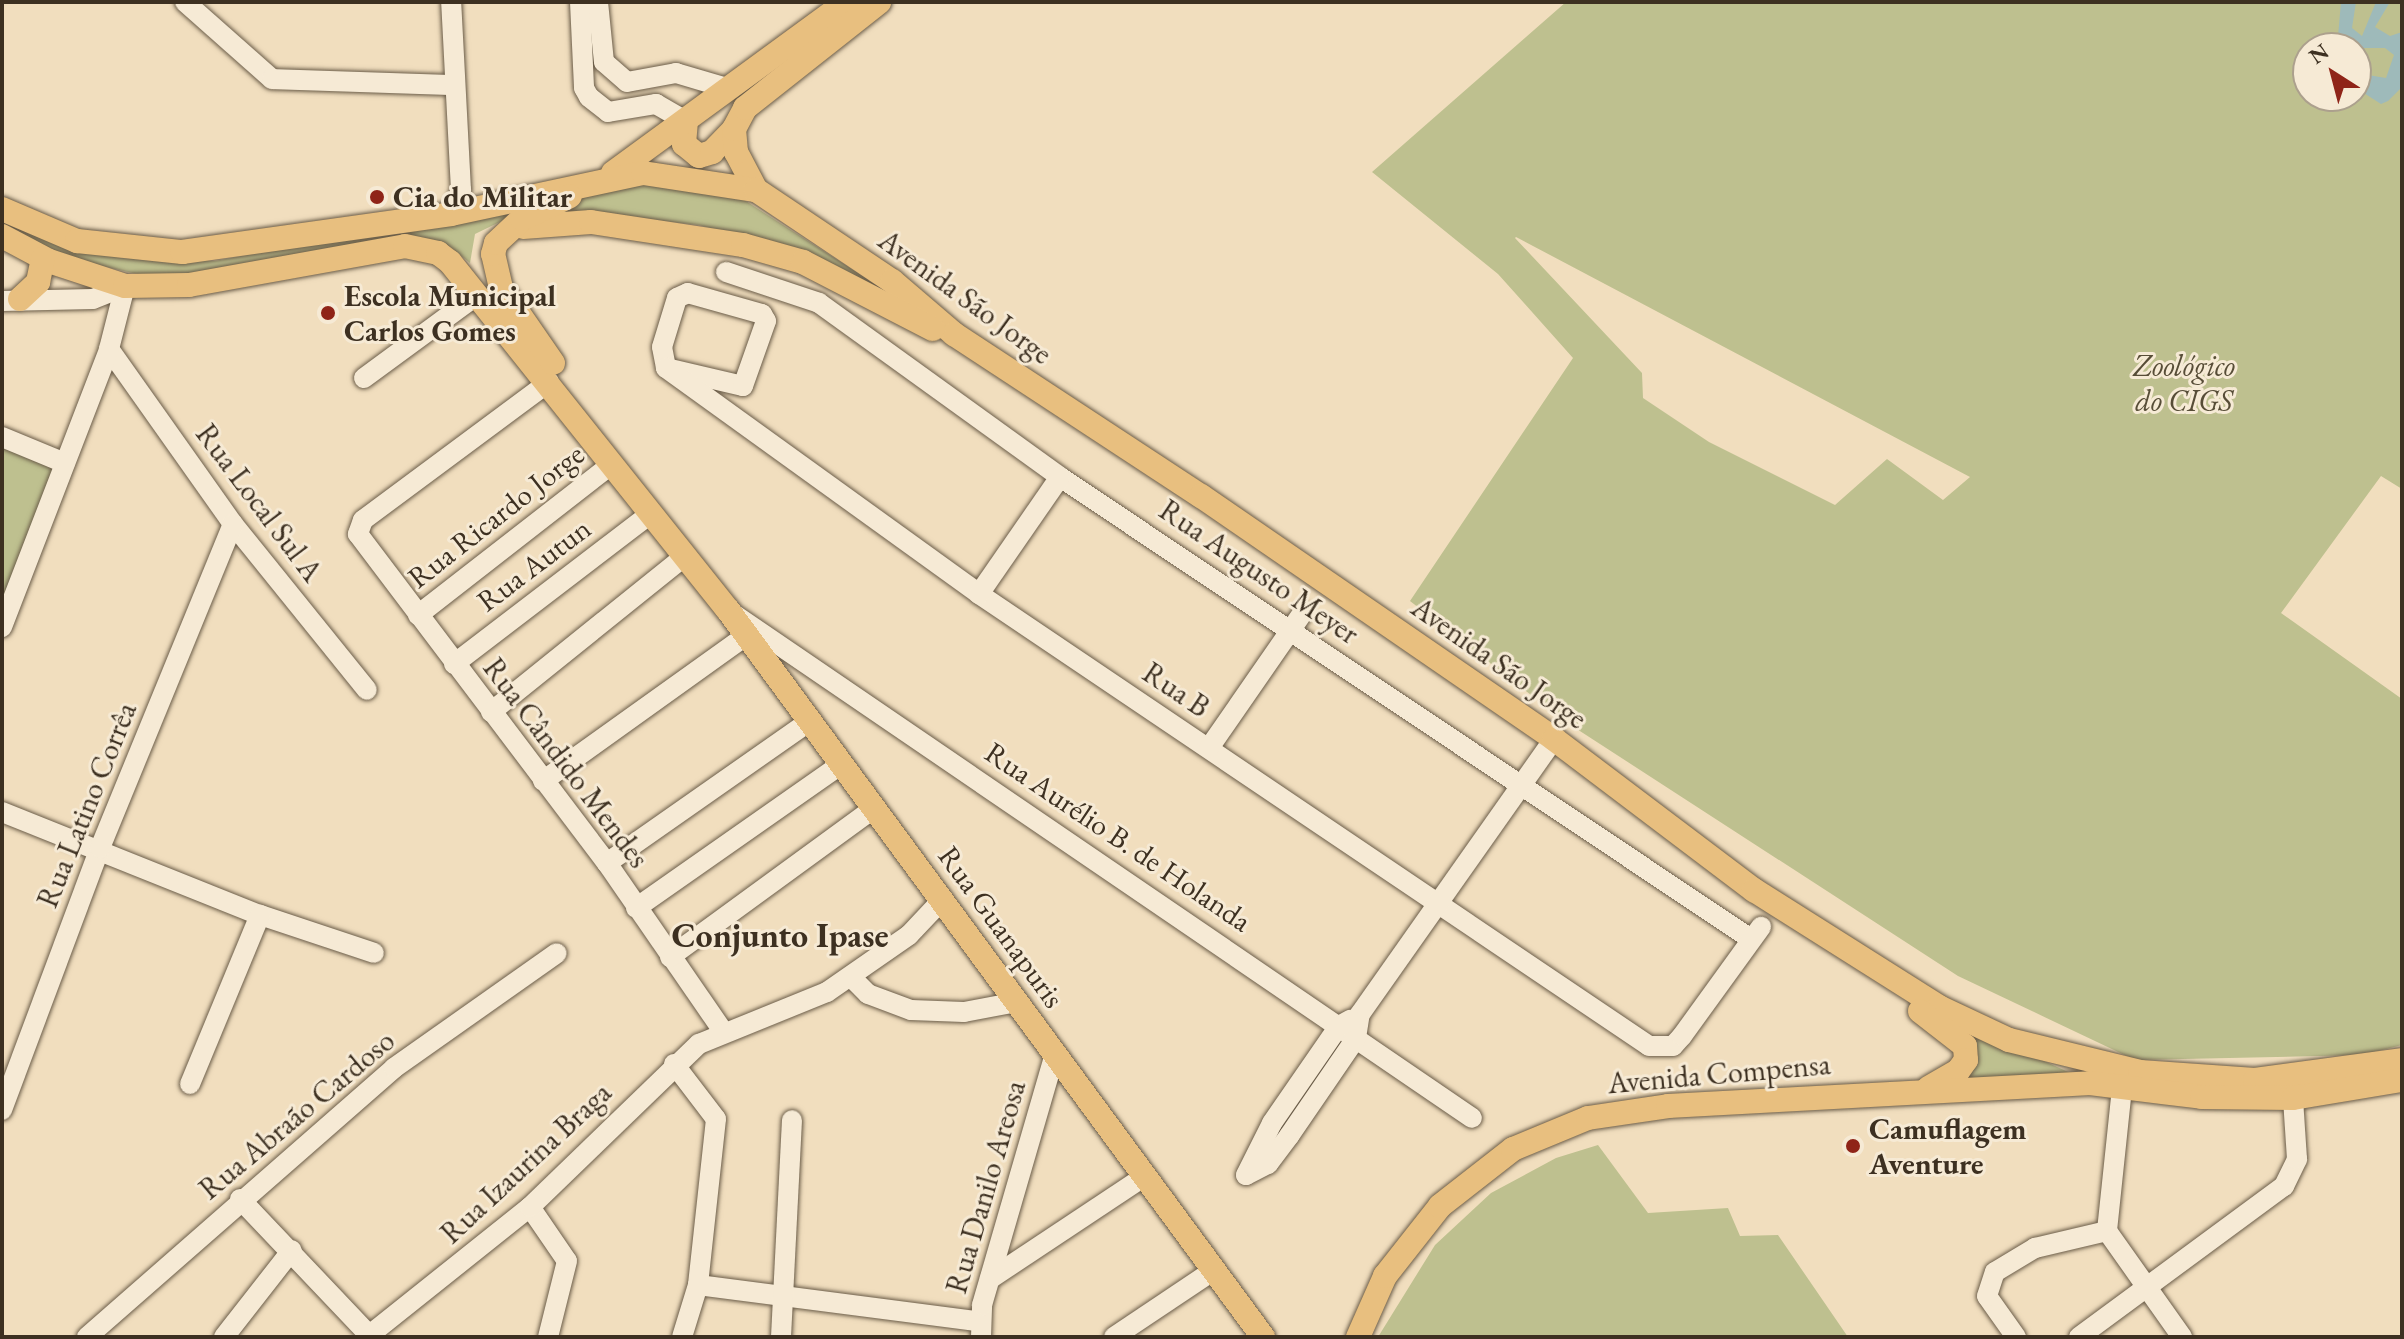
<!DOCTYPE html>
<meta charset="utf-8">
<style>
body{margin:0}
#map{position:relative;width:2404px;height:1339px;overflow:hidden;background:#f1debe;font-family:"EB Garamond",serif}
div>[style]{position:absolute}
.green>*{inset:0;background:#bec08f}
.water>*{inset:0;background:#9ebaba}
.roads{filter:drop-shadow(0 0 2px #6a5c48) drop-shadow(0 0 2px #6a5c48)}
.minor>*{height:20px;margin:-10px;padding:0 10px;transform-origin:10px;border-radius:10px;background:#f6ead5}
.major>*{height:24px;margin:-12px;padding:0 12px;transform-origin:12px;border-radius:12px;background:#e8bf7f}
.dots>*{width:22px;height:22px;translate:-50% -50%;box-sizing:border-box;border:4px solid #f6ead5;border-radius:50%}
span{translate:-50% -50%;white-space:nowrap;text-align:center;line-height:1.15;-webkit-text-stroke:6px #f6ead5;paint-order:stroke}
.poi-label{font-size:30px;color:#3d3021;font-weight:700}
.left{translate:0 -50%;text-align:left}
.street-label{font-size:30px;color:#3d3021}
.park-label{font-size:30px;color:#574d37;font-style:italic}
.quarter-label{font-size:34px;color:#3d3021;font-weight:700}
.frame{position:absolute;inset:0;border:4px solid #3d3021;pointer-events:none}
.north{position:absolute;left:2292px;top:32px;width:80px;height:80px;box-sizing:border-box;background:#f6ead5;border:2px solid #aca08d;border-radius:50%;rotate:324deg;font-size:22px;font-weight:700;line-height:32px;text-align:center;color:#3d3021}
.north::after{content:'';display:block;margin:auto;width:28px;height:36px;background:#8f2418;clip-path:polygon(50% 0,100% 100%,50% 72%,0 100%)}
</style>
<div id="map">
<div class="green">
<div style="clip-path:polygon(evenodd,1566px 2px,2402px 2px,2402px 489px,2381px 476px,2281px 613px,2402px 699px,2402px 1045px,2362px 1055px,2135px 1060px,1958px 976px,1566px 722px,1410px 601px,1573px 358px,1498px 274px,1372px 172px,1566px 2px,2308px 48px,2356px 48px,2356px 96px,2308px 96px,2308px 48px,1566px 2px,1515px 238px,1516px 237px,1970px 477px,1943px 500px,1887px 459px,1835px 505px,1709px 442px,1643px 398px,1642px 373px,1515px 238px)"></div>
<div style="clip-path:polygon(628px 183px,738px 196px,906px 304px,749px 239px,699px 225px,645px 219px,533px 220px,600px 188px)"></div>
<div style="clip-path:polygon(549px 198px,475px 234px,470px 263px,449px 246px,417px 237px,214px 273px,146px 276px,57px 256px,2px 228px,2px 217px,29px 231px,120px 258px,215px 261px)"></div>
<div style="clip-path:polygon(2px 444px,57px 467px,2px 609px)"></div>
<div style="clip-path:polygon(1925px 1007px,2077px 1076px,1954px 1081px,1970px 1066px)"></div>
<div style="clip-path:polygon(1598px 1145px,1648px 1213px,1728px 1208px,1740px 1236px,1778px 1235px,1848px 1337px,1378px 1337px,1435px 1245px,1491px 1193px,1556px 1158px)"></div>
</div>
<div class="water">
<div style="clip-path:polygon(2341px 2px,2356px 2px,2352px 28px,2362px 36px,2376px 2px,2390px 2px,2375px 27px,2390px 36px,2402px 32px,2402px 87px,2388px 101px,2381px 104px,2356px 88px,2356px 73px,2386px 78px,2394px 55px,2385px 48px,2337px 48px)"></div>
</div>
<div class="roads">
<div class="minor">
<div style="left:185px;top:2px;width:116px;rotate:41.5deg"></div>
<div style="left:272px;top:79px;width:183px;rotate:1.9deg"></div>
<div style="left:580px;top:2px;width:86px;rotate:87.3deg"></div>
<div style="left:584px;top:88px;width:10px;rotate:61deg"></div>
<div style="left:589px;top:97px;width:24px;rotate:38deg"></div>
<div style="left:608px;top:112px;width:49px;rotate:-9.5deg"></div>
<div style="left:656px;top:104px;width:34px;rotate:30deg"></div>
<div style="left:598px;top:2px;width:60px;rotate:84.3deg"></div>
<div style="left:604px;top:62px;width:30px;rotate:41deg"></div>
<div style="left:627px;top:82px;width:50px;rotate:-10.4deg"></div>
<div style="left:676px;top:73px;width:56px;rotate:16.5deg"></div>
<div style="left:451px;top:214px;width:26px;rotate:-67deg"></div>
<div style="left:461px;top:190px;width:188px;rotate:-93deg"></div>
<div style="left:726px;top:272px;width:98px;rotate:18.4deg"></div>
<div style="left:819px;top:303px;width:297px;rotate:35.8deg"></div>
<div style="left:1060px;top:477px;width:831px;rotate:33.77deg"></div>
<div style="left:2px;top:301px;width:91px;rotate:-1.3deg"></div>
<div style="left:93px;top:299px;width:35px;rotate:-22deg"></div>
<div style="left:109px;top:349px;width:214px;rotate:54.7deg"></div>
<div style="left:233px;top:524px;width:213px;rotate:51.1deg"></div>
<div style="left:666px;top:368px;width:79px;rotate:13.2deg"></div>
<div style="left:743px;top:386px;width:69px;rotate:-70.5deg"></div>
<div style="left:766px;top:321px;width:8px;rotate:-120deg"></div>
<div style="left:762px;top:314px;width:77px;rotate:-164.2deg"></div>
<div style="left:688px;top:293px;width:12px;rotate:156deg"></div>
<div style="left:677px;top:298px;width:51px;rotate:107deg"></div>
<div style="left:662px;top:347px;width:21px;rotate:79deg"></div>
<div style="left:666px;top:368px;width:386px;rotate:35.8deg"></div>
<div style="left:979px;top:594px;width:808px;rotate:34deg"></div>
<div style="left:1649px;top:1046px;width:24px"></div>
<div style="left:1673px;top:1046px;width:13px;rotate:-48deg"></div>
<div style="left:1682px;top:1036px;width:135px;rotate:-54.1deg"></div>
<div style="left:364px;top:378px;width:140px;rotate:-36.3deg"></div>
<div style="left:549px;top:382px;width:232px;rotate:143.4deg"></div>
<div style="left:363px;top:520px;width:15px;rotate:110deg"></div>
<div style="left:358px;top:534px;width:413px;rotate:52.9deg"></div>
<div style="left:607px;top:863px;width:203px;rotate:55.4deg"></div>
<div style="left:2px;top:437px;width:68px;rotate:22.4deg"></div>
<div style="left:979px;top:594px;width:142px;rotate:-55.3deg"></div>
<div style="left:418px;top:615px;width:244px;rotate:-37.9deg"></div>
<div style="left:735px;top:615px;width:892px;rotate:34.31deg"></div>
<div style="left:2px;top:627px;width:298px;rotate:-68.9deg"></div>
<div style="left:109px;top:349px;width:65px;rotate:-75.7deg"></div>
<div style="left:454px;top:664px;width:247px;rotate:-37.4deg"></div>
<div style="left:491px;top:712px;width:249px;rotate:-38.8deg"></div>
<div style="left:1209px;top:748px;width:165px;rotate:-55.3deg"></div>
<div style="left:543px;top:781px;width:251px;rotate:-35.6deg"></div>
<div style="left:2px;top:812px;width:278px;rotate:21.8deg"></div>
<div style="left:260px;top:915px;width:120px;rotate:18.4deg"></div>
<div style="left:607px;top:863px;width:248px;rotate:-35deg"></div>
<div style="left:636px;top:908px;width:251px;rotate:-35deg"></div>
<div style="left:670px;top:957px;width:253px;rotate:-36.1deg"></div>
<div style="left:851px;top:977px;width:24px;rotate:45deg"></div>
<div style="left:868px;top:994px;width:46px;rotate:20.4deg"></div>
<div style="left:911px;top:1010px;width:53px;rotate:2.2deg"></div>
<div style="left:964px;top:1012px;width:54px;rotate:-10.7deg"></div>
<div style="left:674px;top:1064px;width:69px;rotate:52.6deg"></div>
<div style="left:716px;top:1119px;width:167px;rotate:96.2deg"></div>
<div style="left:698px;top:1285px;width:54px;rotate:107.1deg"></div>
<div style="left:190px;top:1084px;width:183px;rotate:-67.5deg"></div>
<div style="left:2122px;top:1088px;width:144px;rotate:96deg"></div>
<div style="left:2107px;top:1231px;width:130px;rotate:54.7deg"></div>
<div style="left:2px;top:1110px;width:280px;rotate:-69.5deg"></div>
<div style="left:100px;top:848px;width:350px;rotate:-67.7deg"></div>
<div style="left:1246px;top:1175px;width:25px;rotate:-27deg"></div>
<div style="left:1268px;top:1164px;width:35px;rotate:-53deg"></div>
<div style="left:1289px;top:1136px;width:119px;rotate:-55.6deg"></div>
<div style="left:1356px;top:1038px;width:24px;rotate:-81deg"></div>
<div style="left:1360px;top:1014px;width:324px;rotate:-54.8deg"></div>
<div style="left:1246px;top:1175px;width:58px;rotate:-63.4deg"></div>
<div style="left:1272px;top:1123px;width:118px;rotate:-55.4deg"></div>
<div style="left:1339px;top:1026px;width:13px;rotate:-29deg"></div>
<div style="left:240px;top:1199px;width:187px;rotate:46.5deg"></div>
<div style="left:530px;top:1207px;width:65px;rotate:55.6deg"></div>
<div style="left:567px;top:1261px;width:78px;rotate:104deg"></div>
<div style="left:990px;top:1279px;width:186px;rotate:-33.6deg"></div>
<div style="left:698px;top:1285px;width:285px;rotate:7.4deg"></div>
<div style="left:87px;top:1337px;width:408px;rotate:-41.2deg"></div>
<div style="left:394px;top:1068px;width:199px;rotate:-35.2deg"></div>
<div style="left:224px;top:1337px;width:110px;rotate:-52deg"></div>
<div style="left:367px;top:1337px;width:208px;rotate:-38.6deg"></div>
<div style="left:530px;top:1207px;width:235px;rotate:-44deg"></div>
<div style="left:699px;top:1044px;width:138px;rotate:-22.1deg"></div>
<div style="left:827px;top:992px;width:100px;rotate:-34.8deg"></div>
<div style="left:909px;top:935px;width:48px;rotate:-46.7deg"></div>
<div style="left:781px;top:1337px;width:217px;rotate:-87.1deg"></div>
<div style="left:981px;top:1337px;width:32px;rotate:-88deg"></div>
<div style="left:982px;top:1305px;width:261px;rotate:-73.8deg"></div>
<div style="left:1114px;top:1337px;width:120px;rotate:-33.8deg"></div>
<div style="left:2016px;top:1337px;width:50px;rotate:-125.3deg"></div>
<div style="left:1987px;top:1296px;width:25px;rotate:-72deg"></div>
<div style="left:1995px;top:1272px;width:47px;rotate:-31deg"></div>
<div style="left:2035px;top:1248px;width:74px;rotate:-13.3deg"></div>
<div style="left:2079px;top:1337px;width:255px;rotate:-36.4deg"></div>
<div style="left:2284px;top:1186px;width:30px;rotate:-64deg"></div>
<div style="left:2297px;top:1159px;width:61px;rotate:-93.8deg"></div>
</div>
<div class="major">
<div style="left:686px;top:121px;width:23px;rotate:95deg"></div>
<div style="left:684px;top:144px;width:19px;rotate:39deg"></div>
<div style="left:699px;top:156px;width:14px;rotate:-17deg"></div>
<div style="left:712px;top:152px;width:32px;rotate:-46deg"></div>
<div style="left:613px;top:173px;width:290px;rotate:-36.2deg"></div>
<div style="left:756px;top:190px;width:43px;rotate:-117.8deg"></div>
<div style="left:736px;top:152px;width:23px;rotate:-95deg"></div>
<div style="left:734px;top:129px;width:24px;rotate:-62deg"></div>
<div style="left:745px;top:108px;width:171px;rotate:-38.3deg"></div>
<div style="left:2px;top:209px;width:82px;rotate:23.1deg"></div>
<div style="left:77px;top:241px;width:106px;rotate:6deg"></div>
<div style="left:182px;top:252px;width:272px;rotate:-8deg"></div>
<div style="left:451px;top:214px;width:196px;rotate:-12.1deg"></div>
<div style="left:643px;top:173px;width:114px;rotate:8.6deg"></div>
<div style="left:756px;top:190px;width:164px;rotate:33.8deg"></div>
<div style="left:892px;top:281px;width:82px;rotate:40.5deg"></div>
<div style="left:954px;top:334px;width:295px;rotate:33.3deg"></div>
<div style="left:1201px;top:496px;width:429px;rotate:34.5deg"></div>
<div style="left:1554px;top:739px;width:251px;rotate:37.1deg"></div>
<div style="left:1754px;top:890px;width:219px;rotate:32.3deg"></div>
<div style="left:1939px;top:1007px;width:77px;rotate:25.2deg"></div>
<div style="left:2009px;top:1040px;width:135px;rotate:13.7deg"></div>
<div style="left:2140px;top:1072px;width:115px;rotate:4deg"></div>
<div style="left:2255px;top:1080px;width:148px;rotate:-7.7deg"></div>
<div style="left:523px;top:227px;width:68px;rotate:-4.2deg"></div>
<div style="left:591px;top:222px;width:154px;rotate:8.6deg"></div>
<div style="left:743px;top:245px;width:62px;rotate:15.8deg"></div>
<div style="left:803px;top:262px;width:146px;rotate:27.3deg"></div>
<div style="left:2px;top:236px;width:53px;rotate:28deg"></div>
<div style="left:49px;top:261px;width:80px;rotate:18.2deg"></div>
<div style="left:125px;top:286px;width:64px;rotate:-0.9deg"></div>
<div style="left:189px;top:285px;width:219px;rotate:-10.2deg"></div>
<div style="left:405px;top:246px;width:34px;rotate:12deg"></div>
<div style="left:438px;top:253px;width:15px;rotate:37deg"></div>
<div style="left:450px;top:262px;width:445px;rotate:51.4deg"></div>
<div style="left:728px;top:610px;width:903px;rotate:53.65deg"></div>
<div style="left:20px;top:299px;width:25px;rotate:-43deg"></div>
<div style="left:38px;top:282px;width:24px;rotate:-78deg"></div>
<div style="left:553px;top:363px;width:91px;rotate:-124.7deg"></div>
<div style="left:501px;top:288px;width:35px;rotate:-103deg"></div>
<div style="left:493px;top:254px;width:11px;rotate:-75deg"></div>
<div style="left:496px;top:243px;width:35px;rotate:-43deg"></div>
<div style="left:522px;top:219px;width:53px;rotate:-25.6deg"></div>
<div style="left:1920px;top:1011px;width:57px;rotate:37.9deg"></div>
<div style="left:1965px;top:1046px;width:14px;rotate:86deg"></div>
<div style="left:1966px;top:1060px;width:14px;rotate:126deg"></div>
<div style="left:1958px;top:1071px;width:34px;rotate:150deg"></div>
<div style="left:1358px;top:1337px;width:67px;rotate:-66.1deg"></div>
<div style="left:1385px;top:1276px;width:89px;rotate:-51.8deg"></div>
<div style="left:1440px;top:1206px;width:93px;rotate:-38deg"></div>
<div style="left:1513px;top:1149px;width:81px;rotate:-22.5deg"></div>
<div style="left:1588px;top:1118px;width:81px;rotate:-8.5deg"></div>
<div style="left:1668px;top:1106px;width:423px;rotate:-3.1deg"></div>
<div style="left:2090px;top:1083px;width:113px;rotate:7.1deg"></div>
<div style="left:2202px;top:1097px;width:91px;rotate:0.6deg"></div>
<div style="left:2293px;top:1098px;width:110px;rotate:-9.4deg"></div>
</div>
</div>
<div class="dots">
<div style="left:377px;top:197px;background:#8f2418"></div>
<div style="left:328px;top:313px;background:#8f2418"></div>
<div style="left:1853px;top:1146px;background:#8f2418"></div>
</div>
<div class="poi-label">
<span class="left" style="left:393px;top:197px">Cia do Militar</span>
<span class="left" style="left:344px;top:313px">Escola Municipal<br>Carlos Gomes</span>
<span class="left" style="left:1869px;top:1146px">Camuflagem<br>Aventure</span>
</div>
<div class="street-label">
<span style="left:965px;top:297px;rotate:36deg">Avenida São Jorge</span>
<span style="left:259px;top:503px;rotate:53deg">Rua Local Sul A</span>
<span style="left:496px;top:516px;rotate:-38deg">Rua Ricardo Jorge</span>
<span style="left:534px;top:565px;rotate:-37deg">Rua Autun</span>
<span style="left:1259px;top:572px;rotate:34deg">Rua Augusto Meyer</span>
<span style="left:1499px;top:663px;rotate:35deg">Avenida São Jorge</span>
<span style="left:1176px;top:690px;rotate:34deg">Rua B</span>
<span style="left:566px;top:763px;rotate:53deg">Rua Cândido Mendes</span>
<span style="left:87px;top:805px;rotate:-68deg">Rua Latino Corrêa</span>
<span style="left:1118px;top:837px;rotate:34deg">Rua Aurélio B. de Holanda</span>
<span style="left:1001px;top:927px;rotate:54deg">Rua Guanapuris</span>
<span style="left:1719px;top:1074px;rotate:-5deg">Avenida Compensa</span>
<span style="left:297px;top:1115px;rotate:-40deg">Rua Abraão Cardoso</span>
<span style="left:526px;top:1163px;rotate:-43deg">Rua Izaurina Braga</span>
<span style="left:986px;top:1187px;rotate:-74deg">Rua Danilo Areosa</span>
</div>
<div class="park-label">
<span style="left:2184px;top:383px">Zoológico<br>do CIGS</span>
</div>
<div class="quarter-label">
<span style="left:780px;top:936px">Conjunto Ipase</span>
</div>
<div class="frame"></div>
<div class="north">N</div>
</div>
